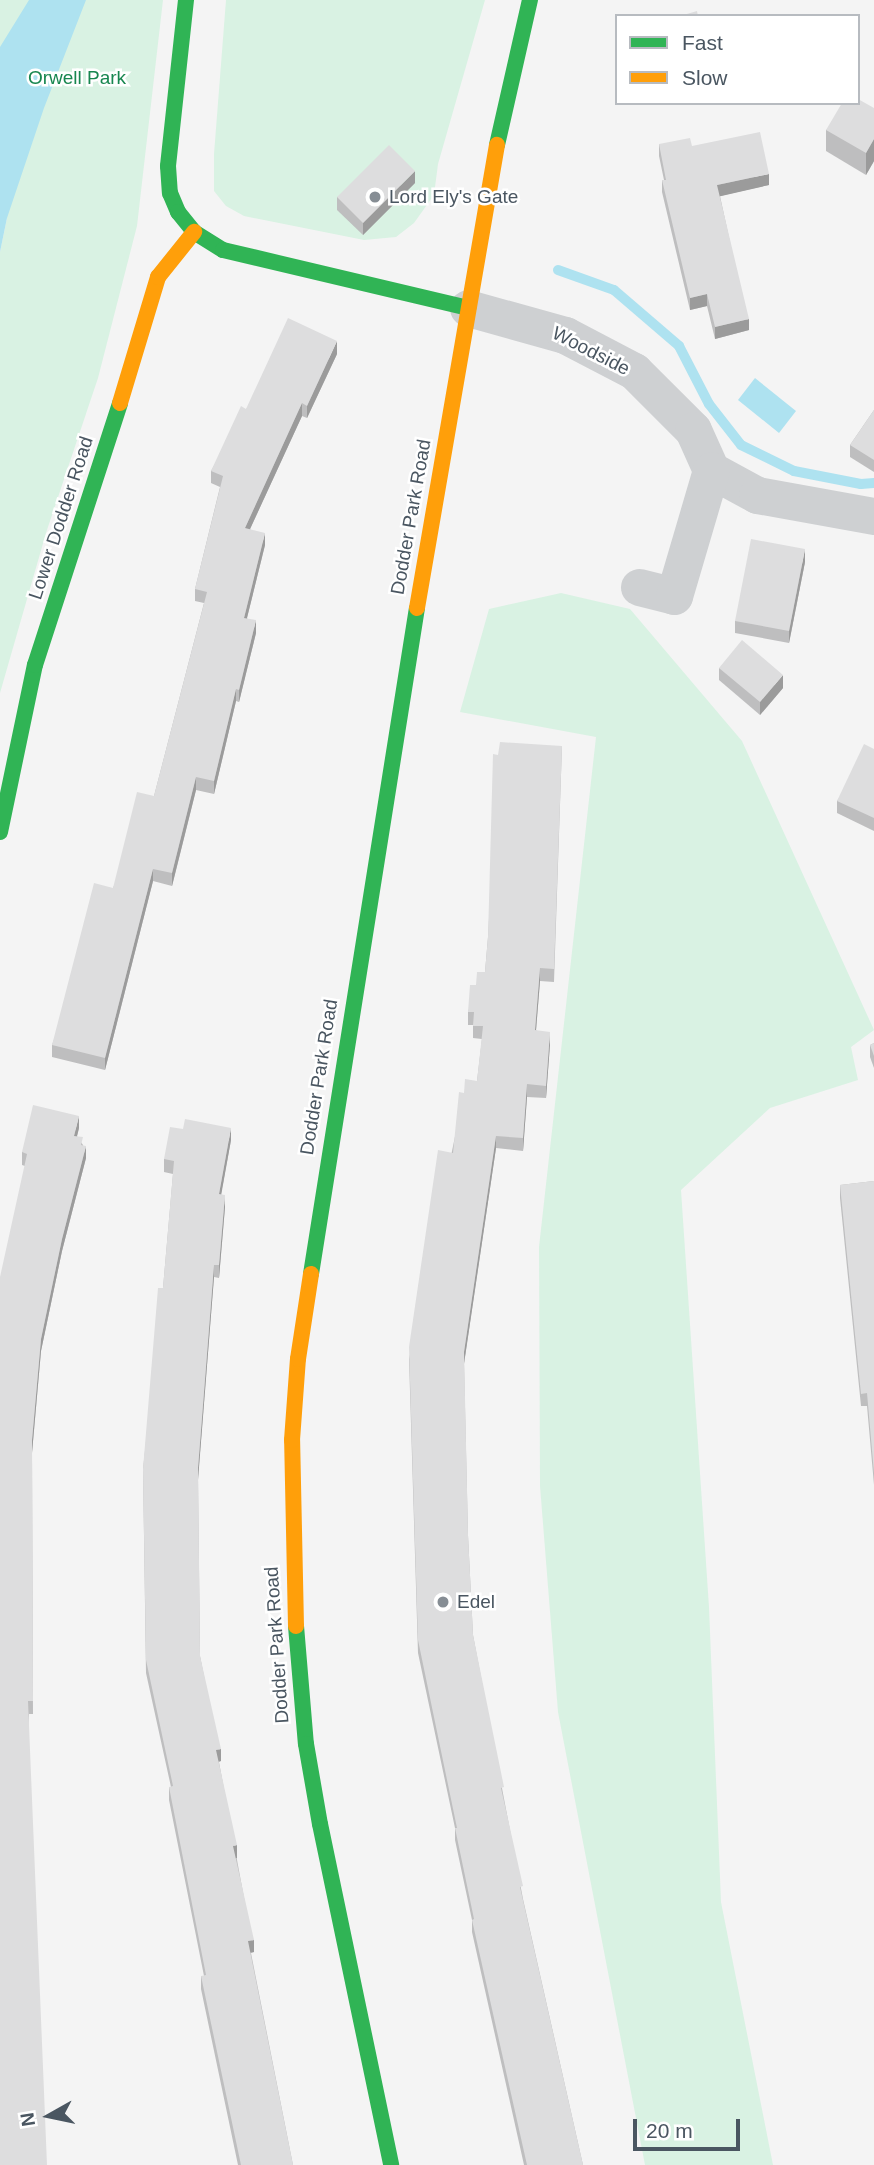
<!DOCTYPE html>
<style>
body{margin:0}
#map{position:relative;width:874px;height:2165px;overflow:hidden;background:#f4f4f4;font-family:Arial,sans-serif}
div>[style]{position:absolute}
.green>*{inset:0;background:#d9f2e3}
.water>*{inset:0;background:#aee2f0}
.stream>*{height:10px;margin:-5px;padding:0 5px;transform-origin:5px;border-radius:5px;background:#aee2f0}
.street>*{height:37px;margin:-18.5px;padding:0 18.5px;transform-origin:18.5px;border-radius:18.5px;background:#ced0d2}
.fast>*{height:16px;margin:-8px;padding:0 8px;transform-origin:8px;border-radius:8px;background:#30b455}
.slow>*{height:16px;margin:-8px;padding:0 8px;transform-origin:8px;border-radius:8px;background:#ff9f0a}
.wall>*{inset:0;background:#bebebf}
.shaded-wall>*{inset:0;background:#9b9b9b}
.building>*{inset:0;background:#ddddde}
.dots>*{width:19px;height:19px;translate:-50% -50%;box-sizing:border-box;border:4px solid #fff;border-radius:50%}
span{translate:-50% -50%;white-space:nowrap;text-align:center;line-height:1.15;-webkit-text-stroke:5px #fff;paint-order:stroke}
.park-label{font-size:19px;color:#17864f}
.poi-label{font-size:19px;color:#4a5661}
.left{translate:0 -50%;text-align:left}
.street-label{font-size:19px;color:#4a5661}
.legend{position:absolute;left:615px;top:14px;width:245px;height:91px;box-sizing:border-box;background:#fff;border:2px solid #b7bbc0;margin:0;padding:9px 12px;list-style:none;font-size:21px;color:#4a5661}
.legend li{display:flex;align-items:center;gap:14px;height:35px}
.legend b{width:35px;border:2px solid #b7bbc0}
.north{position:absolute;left:14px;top:2081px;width:70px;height:70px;-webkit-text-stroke:5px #fff;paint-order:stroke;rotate:261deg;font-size:19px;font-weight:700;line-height:28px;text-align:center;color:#4a5661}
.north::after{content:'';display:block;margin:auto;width:24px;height:32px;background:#4a5661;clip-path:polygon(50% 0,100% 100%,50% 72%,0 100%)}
.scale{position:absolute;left:633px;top:2119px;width:107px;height:32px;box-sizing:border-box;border:4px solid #4a5661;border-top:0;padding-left:9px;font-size:21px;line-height:24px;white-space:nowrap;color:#4a5661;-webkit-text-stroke:5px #fff;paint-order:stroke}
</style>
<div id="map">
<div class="green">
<div style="clip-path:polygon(0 0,163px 0,137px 226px,98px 378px,46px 533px,0 693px,0 252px,7px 218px,0 215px)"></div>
<div style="clip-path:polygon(226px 0,485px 0,438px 164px,434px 195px,414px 223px,396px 237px,364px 240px,244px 216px,226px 206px,214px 191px,214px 154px)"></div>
<div style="clip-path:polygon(561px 593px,630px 609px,742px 741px,874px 1030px,851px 1047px,858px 1080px,770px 1108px,681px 1190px,709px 1607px,721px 1902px,773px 2165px,645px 2165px,558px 1712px,540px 1486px,539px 1247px,596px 737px,460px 712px,489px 609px)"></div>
</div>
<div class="water">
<div style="clip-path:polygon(29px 0,86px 0,44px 108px,7px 218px,0 252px,0 47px)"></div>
<div style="clip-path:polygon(755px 378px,796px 411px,779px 433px,738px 400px)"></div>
</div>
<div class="stream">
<div style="left:558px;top:270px;width:59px;rotate:19.7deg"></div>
<div style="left:614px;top:290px;width:86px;rotate:40.7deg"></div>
<div style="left:679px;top:346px;width:65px;rotate:62.7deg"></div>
<div style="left:709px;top:404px;width:52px;rotate:52deg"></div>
<div style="left:741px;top:445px;width:59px;rotate:26.1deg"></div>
<div style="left:794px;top:471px;width:68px;rotate:11deg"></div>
<div style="left:861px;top:484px;width:13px;rotate:-4deg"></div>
</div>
<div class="street">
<div style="left:468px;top:308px;width:101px;rotate:15.6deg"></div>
<div style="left:565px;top:335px;width:78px;rotate:27.6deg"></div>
<div style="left:634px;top:371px;width:83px;rotate:45deg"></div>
<div style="left:693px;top:430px;width:44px;rotate:65.8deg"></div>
<div style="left:711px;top:470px;width:52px;rotate:28.5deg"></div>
<div style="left:757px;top:495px;width:119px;rotate:10.2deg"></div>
<div style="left:639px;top:587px;width:36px;rotate:14deg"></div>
<div style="left:674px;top:596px;width:131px;rotate:-73.6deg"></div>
</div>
<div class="fast">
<div style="left:186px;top:0;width:167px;rotate:96.2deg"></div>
<div style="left:168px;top:166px;width:27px;rotate:86deg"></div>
<div style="left:170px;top:193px;width:21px;rotate:67deg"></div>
<div style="left:178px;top:212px;width:26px;rotate:51deg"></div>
<div style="left:194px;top:232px;width:34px;rotate:32deg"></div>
<div style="left:223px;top:250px;width:252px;rotate:13.3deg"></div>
<div style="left:497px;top:145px;width:149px;rotate:-77.2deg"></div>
<div style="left:0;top:832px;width:171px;rotate:-78.2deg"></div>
<div style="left:35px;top:665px;width:275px;rotate:-72deg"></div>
<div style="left:311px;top:1274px;width:674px;rotate:-80.96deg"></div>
<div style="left:296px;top:1626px;width:118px;rotate:85.2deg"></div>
<div style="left:306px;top:1744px;width:81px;rotate:80.1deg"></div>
<div style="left:320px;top:1824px;width:348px;rotate:78.2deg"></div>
</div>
<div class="slow">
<div style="left:120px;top:403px;width:132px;rotate:-73.2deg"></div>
<div style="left:158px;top:277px;width:58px;rotate:-51.3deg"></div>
<div style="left:417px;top:608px;width:470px;rotate:-80.2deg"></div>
<div style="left:296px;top:1626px;width:186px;rotate:-91.2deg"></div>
<div style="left:292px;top:1440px;width:81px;rotate:-85.8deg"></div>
<div style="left:298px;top:1359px;width:86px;rotate:-81.3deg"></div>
</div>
<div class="wall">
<div style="clip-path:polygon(874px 108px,874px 161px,866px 175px,826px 151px,826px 130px)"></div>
<div style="clip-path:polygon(659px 144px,692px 146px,769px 185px,720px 196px,749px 330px,715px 339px,707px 306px,690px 310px,662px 192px,662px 180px,664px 180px,659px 156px)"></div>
<div style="clip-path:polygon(415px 183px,363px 235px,337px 210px,337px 197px)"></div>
<div style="clip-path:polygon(337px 354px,307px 418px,302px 416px,250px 529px,265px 545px,247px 618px,256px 633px,239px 702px,236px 701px,214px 794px,196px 790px,172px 886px,153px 881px,105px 1070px,52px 1057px,52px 1045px,113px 888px,154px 796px,204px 603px,195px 601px,195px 589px,220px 487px,211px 483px,211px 471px,246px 409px)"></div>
<div style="clip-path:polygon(874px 410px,874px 472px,850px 457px,850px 445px)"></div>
<div style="clip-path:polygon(805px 562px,789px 643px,735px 633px,735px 621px)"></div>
<div style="clip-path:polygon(719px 668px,783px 688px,760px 715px,719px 680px)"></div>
<div style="clip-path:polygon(562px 746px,554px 982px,540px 981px,536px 1030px,550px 1044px,546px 1098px,527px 1097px,523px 1151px,496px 1148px,464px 1363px,468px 1535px,473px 1635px,523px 1899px,583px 2165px,524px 2165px,472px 1932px,472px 1920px,455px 1840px,455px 1828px,418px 1653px,409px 1359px,464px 1093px,477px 1081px,482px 1039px,473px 1038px,473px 1025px,468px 1025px,468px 1012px,476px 985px,485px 972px,488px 937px,498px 755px)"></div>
<div style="clip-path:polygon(874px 749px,874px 831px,837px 813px,837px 801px)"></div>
<div style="clip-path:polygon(874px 1043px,874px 1068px,870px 1057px,870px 1045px)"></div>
<div style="clip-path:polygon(79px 1128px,77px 1136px,83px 1145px,86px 1158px,62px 1251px,41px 1351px,32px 1452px,33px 1714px,29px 1714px,0 2165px,25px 1166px,22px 1165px,22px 1152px)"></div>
<div style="clip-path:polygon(231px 1140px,221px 1194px,225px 1207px,219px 1278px,214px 1277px,198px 1478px,200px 1656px,221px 1761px,219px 1762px,254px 1952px,251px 1953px,293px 2165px,238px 2165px,201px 1989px,201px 1976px,204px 1976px,169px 1800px,169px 1787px,171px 1787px,146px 1673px,143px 1469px,163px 1288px,173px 1174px,164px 1172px,164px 1159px)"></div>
<div style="clip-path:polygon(874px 1181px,874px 1485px,867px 1406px,861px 1406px,840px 1198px,840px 1185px)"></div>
</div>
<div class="shaded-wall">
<div style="clip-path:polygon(874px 139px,874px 161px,866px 175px,866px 153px)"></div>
<div style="clip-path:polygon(415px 171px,415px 183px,363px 235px,363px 223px)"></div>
<div style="clip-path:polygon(769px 174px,769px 185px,717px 197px,717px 185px)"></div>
<div style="clip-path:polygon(707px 294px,707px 306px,690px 310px,690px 298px)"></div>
<div style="clip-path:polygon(749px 319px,749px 330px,715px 339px,715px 327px)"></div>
<div style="clip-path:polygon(337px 341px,337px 354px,307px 418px,307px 406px)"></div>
<div style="clip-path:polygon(302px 403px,302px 416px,245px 540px,245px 528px)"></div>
<div style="clip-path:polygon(265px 533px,265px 545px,244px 630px,244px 618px)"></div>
<div style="clip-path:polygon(805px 549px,805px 562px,789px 643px,789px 631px)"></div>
<div style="clip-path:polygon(256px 620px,256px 633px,239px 702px,239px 690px)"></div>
<div style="clip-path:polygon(783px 675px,783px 688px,760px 715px,760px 702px)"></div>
<div style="clip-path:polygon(236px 689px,236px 701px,214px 794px,214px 781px)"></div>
<div style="clip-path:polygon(196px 777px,196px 790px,172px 886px,172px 873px)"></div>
<div style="clip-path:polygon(153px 869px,153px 881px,105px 1070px,105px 1058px)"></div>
<div style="clip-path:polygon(540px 968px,540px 981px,535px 1043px,535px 1030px)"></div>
<div style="clip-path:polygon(550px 1032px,550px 1044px,546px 1098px,546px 1086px)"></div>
<div style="clip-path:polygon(527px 1084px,527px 1097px,523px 1151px,523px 1138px)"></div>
<div style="clip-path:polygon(79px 1116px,79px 1128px,74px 1148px,74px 1136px)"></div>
<div style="clip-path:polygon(231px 1128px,231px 1140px,219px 1207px,219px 1194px)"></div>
<div style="clip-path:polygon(496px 1136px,496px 1148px,464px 1364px,464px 1352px)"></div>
<div style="clip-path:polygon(86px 1146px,86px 1158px,62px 1251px,41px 1351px,32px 1453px,32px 1440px,41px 1339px,62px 1239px)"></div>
<div style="clip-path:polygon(225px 1195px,225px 1207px,219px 1278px,219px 1265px)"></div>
<div style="clip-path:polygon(214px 1265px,214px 1277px,198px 1480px,198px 1468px)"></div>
<div style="clip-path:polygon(221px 1749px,221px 1761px,216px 1762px,216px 1750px)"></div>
<div style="clip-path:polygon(237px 1845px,237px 1858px,233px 1859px,233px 1846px)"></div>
<div style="clip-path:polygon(254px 1940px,254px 1952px,248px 1953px,248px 1941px)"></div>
</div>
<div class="building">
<div style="clip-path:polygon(697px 11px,698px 16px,680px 16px)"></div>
<div style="clip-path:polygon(858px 99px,874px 108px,874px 139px,866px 153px,826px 130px,842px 103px,858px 103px)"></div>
<div style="clip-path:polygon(760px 132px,769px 174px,717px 185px,749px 319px,715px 327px,707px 294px,690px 298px,662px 180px,666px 180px,659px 144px,690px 138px,692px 146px)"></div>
<div style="clip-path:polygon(389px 145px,415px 171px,363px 223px,337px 197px)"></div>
<div style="clip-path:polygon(288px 318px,337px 341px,307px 406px,302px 403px,245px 528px,265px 533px,244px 618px,256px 620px,239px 690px,236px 689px,214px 781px,196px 777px,172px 873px,153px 869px,105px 1058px,52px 1045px,94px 883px,113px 888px,137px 792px,154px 796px,207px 592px,195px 589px,223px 476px,211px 471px,241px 406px,246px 409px)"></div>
<div style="clip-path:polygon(874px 410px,874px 460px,850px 445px)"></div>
<div style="clip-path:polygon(751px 539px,805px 549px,789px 631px,735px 621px)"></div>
<div style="clip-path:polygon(742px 640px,783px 675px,760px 702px,719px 668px)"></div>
<div style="clip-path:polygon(500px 742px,562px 746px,554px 969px,540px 968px,535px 1030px,550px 1032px,546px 1086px,527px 1084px,523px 1138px,496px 1136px,464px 1352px,468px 1535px,473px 1635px,504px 1787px,501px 1788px,523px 1886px,520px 1887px,583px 2165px,527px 2165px,472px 1920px,474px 1919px,455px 1828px,457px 1828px,418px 1640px,409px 1347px,438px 1150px,453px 1153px,459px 1092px,464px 1093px,465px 1079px,477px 1081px,483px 1026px,473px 1026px,474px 1012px,468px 1012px,470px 985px,476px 985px,477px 972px,485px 972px,488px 937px,493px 754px,498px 755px)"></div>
<div style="clip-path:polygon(864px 744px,874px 749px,874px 818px,837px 801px)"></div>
<div style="clip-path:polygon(874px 1043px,874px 1056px,870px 1045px)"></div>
<div style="clip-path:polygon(33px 1105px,79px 1116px,74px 1136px,83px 1137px,81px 1145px,86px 1146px,62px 1239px,41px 1339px,32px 1440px,33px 1701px,28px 1701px,47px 2165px,0 2165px,0 1277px,27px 1154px,22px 1152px)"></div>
<div style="clip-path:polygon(185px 1119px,231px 1128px,219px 1194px,225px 1195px,219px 1265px,214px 1265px,198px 1468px,200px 1656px,221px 1749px,216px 1750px,237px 1845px,233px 1846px,254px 1940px,248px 1941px,293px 2165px,241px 2165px,201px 1976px,206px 1975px,169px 1787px,173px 1786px,146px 1660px,143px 1469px,158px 1288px,163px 1288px,174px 1161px,164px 1159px,170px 1127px,183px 1129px)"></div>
<div style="clip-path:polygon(874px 1181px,874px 1473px,867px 1393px,861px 1394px,840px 1185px)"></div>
</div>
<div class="dots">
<div style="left:375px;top:197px;background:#868d94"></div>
<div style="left:443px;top:1602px;background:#868d94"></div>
</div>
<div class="park-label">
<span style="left:77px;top:78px">Orwell Park</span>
</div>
<div class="poi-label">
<span class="left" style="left:389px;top:197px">Lord Ely's Gate</span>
<span class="left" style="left:457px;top:1602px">Edel</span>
</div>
<div class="street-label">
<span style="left:591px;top:351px;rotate:27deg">Woodside</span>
<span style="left:411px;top:517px;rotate:-80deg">Dodder Park Road</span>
<span style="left:61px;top:518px;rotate:-72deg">Lower Dodder Road</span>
<span style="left:319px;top:1077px;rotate:-81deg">Dodder Park Road</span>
<span style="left:277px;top:1645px;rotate:-94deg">Dodder Park Road</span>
</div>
<ul class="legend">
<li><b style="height:9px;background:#30b455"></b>Fast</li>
<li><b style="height:9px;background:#ff9f0a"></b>Slow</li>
</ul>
<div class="north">N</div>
<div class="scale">20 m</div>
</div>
